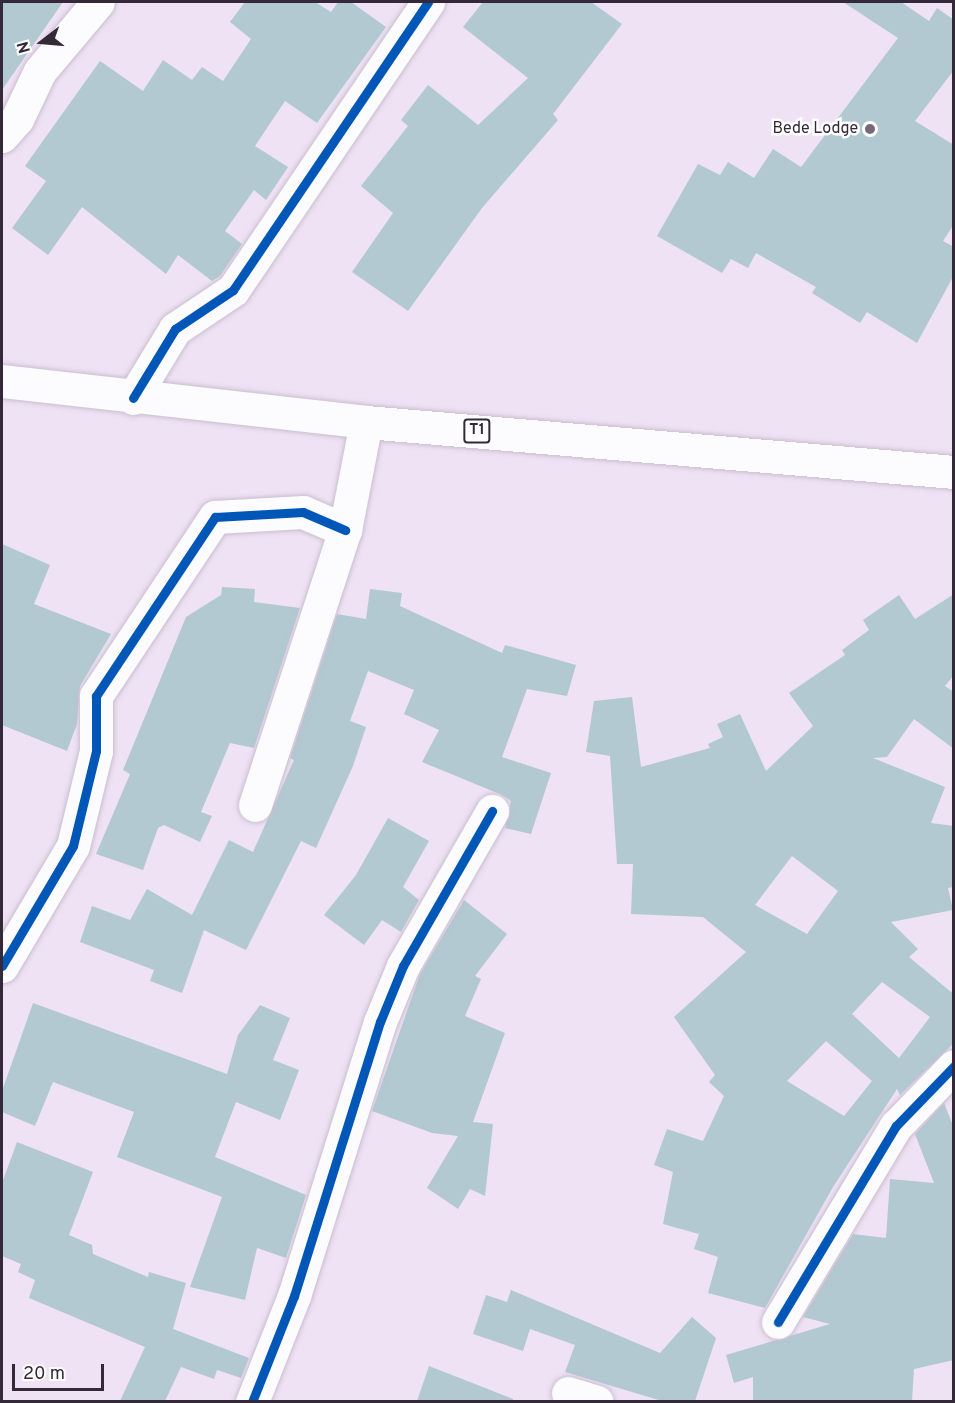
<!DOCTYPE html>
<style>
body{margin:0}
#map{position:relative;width:955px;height:1403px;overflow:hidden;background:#eee2f4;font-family:Overpass,sans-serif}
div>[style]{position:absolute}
.building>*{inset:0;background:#b2c9d1}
.roads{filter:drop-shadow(0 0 2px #c9becf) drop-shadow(0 0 2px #c9becf)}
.minor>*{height:33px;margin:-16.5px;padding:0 16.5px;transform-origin:16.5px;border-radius:16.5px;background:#fcfbfd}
.highway>*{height:33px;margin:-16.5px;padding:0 16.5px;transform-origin:16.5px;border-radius:16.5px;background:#fcfbfd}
.cycleway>*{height:9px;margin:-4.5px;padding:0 4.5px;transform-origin:4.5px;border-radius:4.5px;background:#0057b8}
.dots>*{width:16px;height:16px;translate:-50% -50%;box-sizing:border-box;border:3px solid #fff;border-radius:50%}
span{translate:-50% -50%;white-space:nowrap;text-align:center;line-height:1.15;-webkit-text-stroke:5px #fff;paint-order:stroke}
.shield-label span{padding:2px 4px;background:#fff;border:2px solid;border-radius:4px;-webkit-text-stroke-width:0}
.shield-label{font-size:15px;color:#342939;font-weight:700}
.poi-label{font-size:16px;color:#342939}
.right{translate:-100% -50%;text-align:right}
.frame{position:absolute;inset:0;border:3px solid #342939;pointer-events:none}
.north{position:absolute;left:12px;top:12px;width:60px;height:60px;-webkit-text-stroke:4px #fff;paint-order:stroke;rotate:254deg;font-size:16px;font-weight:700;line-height:24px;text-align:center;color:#342939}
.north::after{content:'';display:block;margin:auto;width:21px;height:27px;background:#342939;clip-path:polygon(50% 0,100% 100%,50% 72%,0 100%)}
.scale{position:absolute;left:12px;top:1364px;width:92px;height:27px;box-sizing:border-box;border:3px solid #342939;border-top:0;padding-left:8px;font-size:18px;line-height:21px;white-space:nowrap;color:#342939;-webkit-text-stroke:4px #fff;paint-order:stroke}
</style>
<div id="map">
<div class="building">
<div style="clip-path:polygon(2px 2px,63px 2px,2px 90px)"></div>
<div style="clip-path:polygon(245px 2px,315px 2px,331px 12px,338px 2px,351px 2px,386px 27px,317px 123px,285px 101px,255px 146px,288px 167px,266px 200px,254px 190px,225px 231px,242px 244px,220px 276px,212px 281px,178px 255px,166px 274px,82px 207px,48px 255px,12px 228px,46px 181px,25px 166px,100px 61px,143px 91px,163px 60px,192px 80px,202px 67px,223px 81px,251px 39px,230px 22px)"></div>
<div style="clip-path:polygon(483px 2px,591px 2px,622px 24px,553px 114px,558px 120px,482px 208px,408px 311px,352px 272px,393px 213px,361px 186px,408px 126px,401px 120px,428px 85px,478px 125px,528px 78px,463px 27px)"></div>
<div style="clip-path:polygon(843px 2px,901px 2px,929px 21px,937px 8px,954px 20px,954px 70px,915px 121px,954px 145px,954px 224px,943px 241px,954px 247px,954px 275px,917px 343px,867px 312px,860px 323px,812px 293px,816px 287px,756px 253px,748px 268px,731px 259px,722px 273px,657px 236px,698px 164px,720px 175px,728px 162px,754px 178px,773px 149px,801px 167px,898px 38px)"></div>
<div style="clip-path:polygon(2px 544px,50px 565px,34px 604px,111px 634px,80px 686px,77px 724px,67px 751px,2px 725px)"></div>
<div style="clip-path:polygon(222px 587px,255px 589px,254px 602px,300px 608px,254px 748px,230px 743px,201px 812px,212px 816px,200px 842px,164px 825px,158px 828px,143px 870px,96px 854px,130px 774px,123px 770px,186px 617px,221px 595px)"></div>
<div style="clip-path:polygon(370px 589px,402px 593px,400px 606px,502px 653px,505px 645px,576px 665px,567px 696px,527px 689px,502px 757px,551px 773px,531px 834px,505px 828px,511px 801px,502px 795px,422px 762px,439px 730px,404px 714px,414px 690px,368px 671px,350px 721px,366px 727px,353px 766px,316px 848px,301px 841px,246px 950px,204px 930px,182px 993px,150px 981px,154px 970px,80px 942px,92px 906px,130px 920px,147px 889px,192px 915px,229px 840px,253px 852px,294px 760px,290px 758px,337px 614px,366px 619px)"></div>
<div style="clip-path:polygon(evenodd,954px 594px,954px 675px,945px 686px,954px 692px,954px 749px,914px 719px,887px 757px,873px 758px,945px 787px,931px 823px,954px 826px,954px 887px,948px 888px,953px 910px,891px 922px,918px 949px,909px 957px,951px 992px,954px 989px,954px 1043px,900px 1095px,897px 1089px,833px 1187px,765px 1308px,708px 1293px,718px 1257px,694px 1249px,699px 1234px,663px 1224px,673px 1172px,654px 1165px,667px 1129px,703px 1141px,724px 1096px,709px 1082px,715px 1075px,674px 1017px,746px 952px,703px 917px,631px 914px,633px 864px,617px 864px,610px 756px,586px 752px,594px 701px,632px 697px,641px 767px,710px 748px,708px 744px,723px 737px,717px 724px,740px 714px,766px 771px,813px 726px,789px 693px,845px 655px,842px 650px,869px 630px,863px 620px,899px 595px,915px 619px,954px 594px,792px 856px,838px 891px,807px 934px,755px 905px,792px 856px,954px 594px,882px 982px,930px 1017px,899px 1058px,852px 1014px,882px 982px,954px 594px,826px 1041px,872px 1081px,844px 1116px,787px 1081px,826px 1041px)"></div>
<div style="clip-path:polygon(388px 818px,429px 841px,403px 887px,419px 900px,401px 932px,382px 920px,364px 945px,324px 915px,356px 875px)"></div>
<div style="clip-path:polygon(464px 900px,507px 934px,475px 976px,481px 979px,465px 1016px,505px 1033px,473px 1122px,493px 1124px,485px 1196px,470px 1189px,458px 1209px,427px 1188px,458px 1136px,432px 1133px,372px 1111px,420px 974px)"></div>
<div style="clip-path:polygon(33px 1003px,227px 1074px,238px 1035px,260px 1005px,290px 1018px,273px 1060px,299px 1070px,280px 1120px,236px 1102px,215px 1157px,306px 1195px,286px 1258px,257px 1248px,245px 1300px,190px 1287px,222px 1197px,117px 1157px,134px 1112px,53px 1082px,35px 1126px,2px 1112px,2px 1091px)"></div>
<div style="clip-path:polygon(944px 1103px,954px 1128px,954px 1360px,914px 1369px,912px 1401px,753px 1401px,753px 1377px,734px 1383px,726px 1355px,830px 1324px,803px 1317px,853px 1234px,886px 1238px,890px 1179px,934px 1183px,915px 1134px)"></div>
<div style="clip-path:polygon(17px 1142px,93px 1172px,69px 1235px,92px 1245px,93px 1254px,148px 1277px,149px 1272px,186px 1283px,173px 1329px,249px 1358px,241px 1378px,217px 1370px,214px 1379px,181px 1367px,165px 1401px,120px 1401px,145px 1347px,29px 1298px,35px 1280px,18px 1272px,21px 1264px,2px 1256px,2px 1183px)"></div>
<div style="clip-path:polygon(511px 1290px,660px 1353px,692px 1317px,716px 1338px,695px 1401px,662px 1401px,565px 1372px,575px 1345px,530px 1329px,523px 1351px,473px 1334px,486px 1295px,507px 1302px)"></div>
<div style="clip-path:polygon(429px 1366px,513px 1399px,513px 1401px,417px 1401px)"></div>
</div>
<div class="roads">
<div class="minor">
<div style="left:2px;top:136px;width:23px;rotate:-49deg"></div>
<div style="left:17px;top:119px;width:53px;rotate:-64.4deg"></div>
<div style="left:40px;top:71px;width:90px;rotate:-50deg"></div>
<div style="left:133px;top:398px;width:81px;rotate:-58.7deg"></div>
<div style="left:175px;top:329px;width:70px;rotate:-33.9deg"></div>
<div style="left:233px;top:290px;width:348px;rotate:-55.9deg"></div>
<div style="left:255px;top:805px;width:289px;rotate:-71.9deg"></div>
<div style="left:345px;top:530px;width:110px;rotate:-79deg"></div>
<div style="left:2px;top:966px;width:139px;rotate:-59.4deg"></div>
<div style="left:73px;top:846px;width:98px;rotate:-76.4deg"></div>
<div style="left:96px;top:751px;width:55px;rotate:-90deg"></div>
<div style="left:96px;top:696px;width:215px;rotate:-56.4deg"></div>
<div style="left:215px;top:517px;width:88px;rotate:-3.3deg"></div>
<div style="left:303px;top:512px;width:46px;rotate:23.2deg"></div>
<div style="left:778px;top:1322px;width:229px;rotate:-59deg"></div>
<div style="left:896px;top:1126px;width:83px;rotate:-46deg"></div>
<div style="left:568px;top:1393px;width:30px;rotate:17deg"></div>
<div style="left:252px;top:1402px;width:114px;rotate:-68.4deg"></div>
<div style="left:294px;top:1296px;width:287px;rotate:-72.6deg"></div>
<div style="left:380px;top:1022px;width:61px;rotate:-67.7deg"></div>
<div style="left:403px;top:966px;width:179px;rotate:-60.1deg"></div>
</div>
<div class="highway">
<div style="left:2px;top:381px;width:366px;rotate:6.4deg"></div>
<div style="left:366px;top:422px;width:590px;rotate:4.86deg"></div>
</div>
</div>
<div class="cycleway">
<div style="left:133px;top:398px;width:81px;rotate:-58.7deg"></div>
<div style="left:175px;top:329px;width:70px;rotate:-33.9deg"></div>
<div style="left:233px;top:290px;width:348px;rotate:-55.9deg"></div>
<div style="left:2px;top:966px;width:139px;rotate:-59.4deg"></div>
<div style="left:73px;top:846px;width:98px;rotate:-76.4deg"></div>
<div style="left:96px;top:751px;width:55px;rotate:-90deg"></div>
<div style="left:96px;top:696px;width:215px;rotate:-56.4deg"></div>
<div style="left:215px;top:517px;width:88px;rotate:-3.3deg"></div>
<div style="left:303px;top:512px;width:46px;rotate:23.2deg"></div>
<div style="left:778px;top:1322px;width:229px;rotate:-59deg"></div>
<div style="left:896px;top:1126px;width:83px;rotate:-46deg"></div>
<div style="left:252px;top:1402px;width:114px;rotate:-68.4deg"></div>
<div style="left:294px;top:1296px;width:287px;rotate:-72.6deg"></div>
<div style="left:380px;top:1022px;width:61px;rotate:-67.7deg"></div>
<div style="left:403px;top:966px;width:179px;rotate:-60.1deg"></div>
</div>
<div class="dots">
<div style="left:870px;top:129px;background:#756a7a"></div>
</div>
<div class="shield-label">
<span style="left:477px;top:431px">T1</span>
</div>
<div class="poi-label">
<span class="right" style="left:858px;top:129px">Bede Lodge</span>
</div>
<div class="frame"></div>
<div class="north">N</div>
<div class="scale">20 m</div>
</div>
